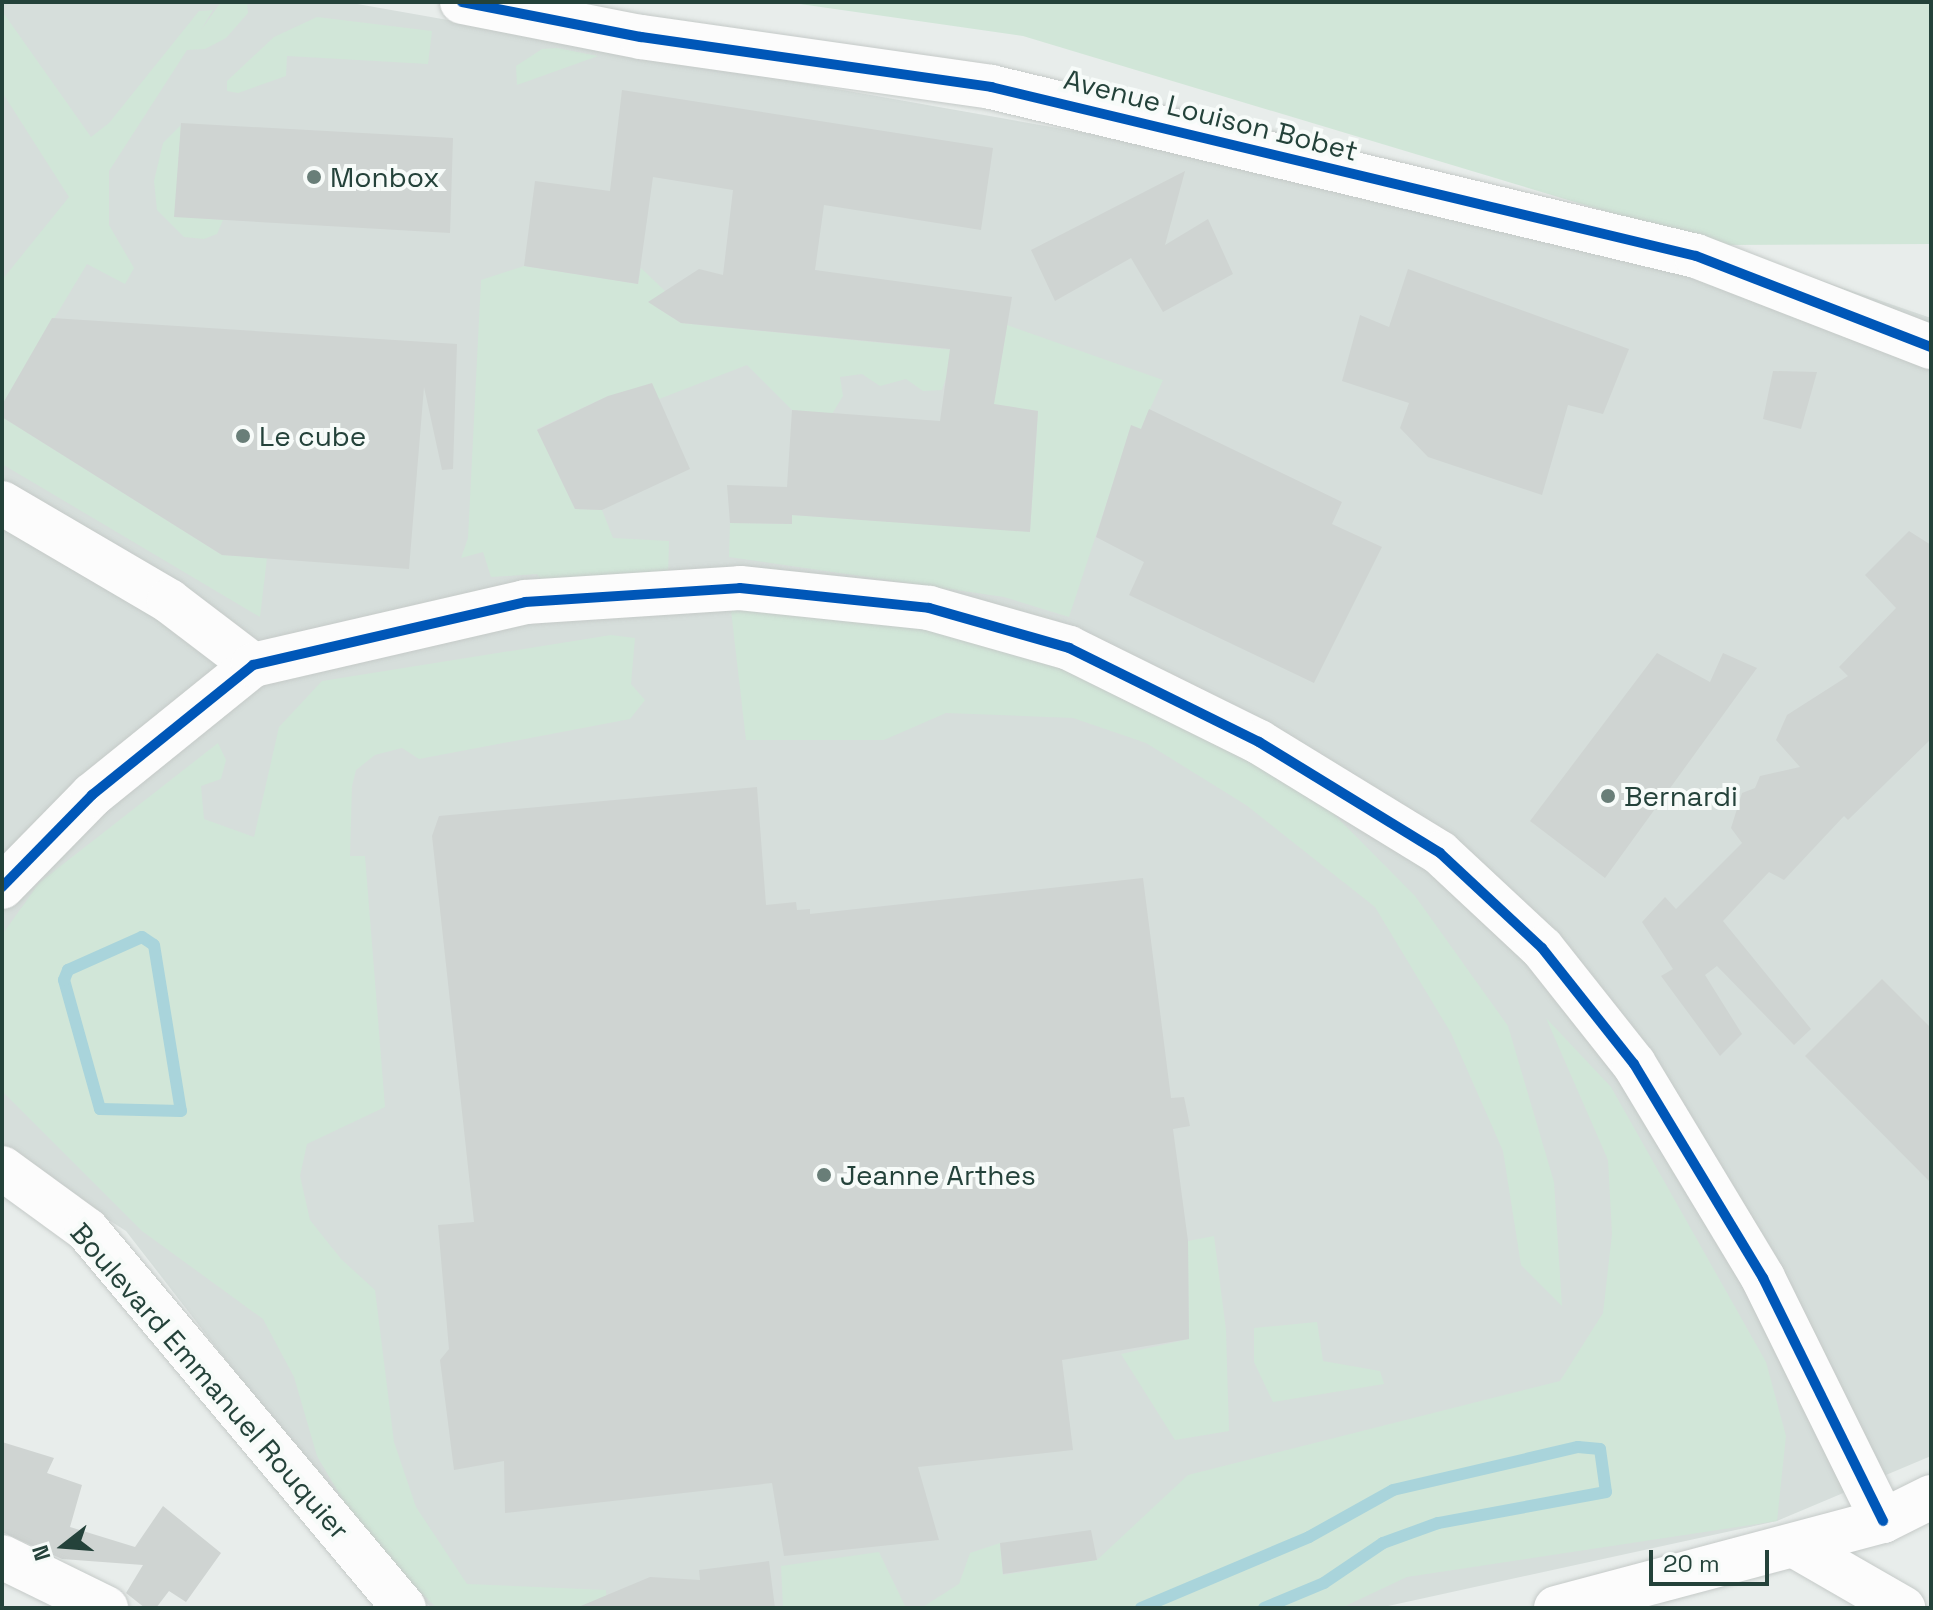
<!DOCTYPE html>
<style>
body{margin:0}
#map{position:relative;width:1933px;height:1610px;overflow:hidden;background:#e8edeb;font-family:"Space Grotesk",sans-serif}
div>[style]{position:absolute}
.built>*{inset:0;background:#d6dedb}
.green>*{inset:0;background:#d1e6d8}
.stream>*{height:12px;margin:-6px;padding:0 6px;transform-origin:6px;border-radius:6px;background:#a9d4db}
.building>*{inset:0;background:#cfd4d2}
.roads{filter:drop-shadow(0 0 2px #c5cac8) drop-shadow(0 0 2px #c5cac8)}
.street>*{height:44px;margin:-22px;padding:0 22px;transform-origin:22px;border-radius:22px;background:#fcfcfc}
.secondary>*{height:44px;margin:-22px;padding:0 22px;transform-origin:22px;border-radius:22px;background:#fcfcfc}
.cycleway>*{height:10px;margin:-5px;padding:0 5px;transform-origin:5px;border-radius:5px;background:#0057b8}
.dots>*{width:22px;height:22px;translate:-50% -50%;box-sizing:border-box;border:4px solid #f7fbf9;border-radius:50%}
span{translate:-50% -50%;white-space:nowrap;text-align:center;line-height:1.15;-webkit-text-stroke:8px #f7fbf9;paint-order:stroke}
.street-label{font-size:28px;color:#24423a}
.poi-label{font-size:28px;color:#24423a}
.left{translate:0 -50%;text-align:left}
.frame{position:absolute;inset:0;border:4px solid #24423a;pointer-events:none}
.north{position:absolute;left:24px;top:1506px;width:80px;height:80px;-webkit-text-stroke:6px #f7fbf9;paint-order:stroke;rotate:253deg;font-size:22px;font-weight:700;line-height:32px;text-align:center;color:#24423a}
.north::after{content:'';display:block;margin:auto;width:28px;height:36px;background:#24423a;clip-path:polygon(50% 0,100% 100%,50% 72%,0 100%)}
.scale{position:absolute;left:1649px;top:1550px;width:120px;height:36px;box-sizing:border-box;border:4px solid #24423a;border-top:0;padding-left:10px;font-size:24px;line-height:28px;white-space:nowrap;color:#24423a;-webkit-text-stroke:6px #f7fbf9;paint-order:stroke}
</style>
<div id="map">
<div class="built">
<div style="clip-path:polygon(2px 2px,346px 2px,1718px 245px,1931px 318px,1931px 1456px,1777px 1521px,1379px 1608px,432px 1608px,390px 1572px,126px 1231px,2px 1152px)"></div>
</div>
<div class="green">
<div style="clip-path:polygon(221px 2px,247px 2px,248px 13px,226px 38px,205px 49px,187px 50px,109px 171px,109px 225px,134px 268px,125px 284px,87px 264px,2px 405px,2px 280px,69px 197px,2px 92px,2px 11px,91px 137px,109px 123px,199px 11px,213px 10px,201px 30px)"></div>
<div style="clip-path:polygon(786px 2px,1931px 2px,1931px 244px,1718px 245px,1023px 36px)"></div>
<div style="clip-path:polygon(317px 17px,432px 31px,428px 64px,287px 56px,286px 76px,238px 93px,227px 91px,227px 81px,274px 37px)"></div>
<div style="clip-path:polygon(557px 48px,598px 56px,517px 85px,516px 66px,542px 49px)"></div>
<div style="clip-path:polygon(181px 125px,175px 216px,223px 220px,217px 234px,204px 239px,184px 237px,157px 210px,154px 181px,163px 143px)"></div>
<div style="clip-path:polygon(524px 266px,638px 284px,641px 268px,665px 291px,653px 305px,681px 323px,1002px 355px,1007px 325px,1163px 380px,1141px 429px,1132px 426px,1069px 617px,1004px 597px,729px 557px,730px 523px,791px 524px,792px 515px,1030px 531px,1038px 411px,992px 404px,948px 372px,942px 390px,923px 391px,906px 379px,880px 386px,862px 374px,840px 377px,843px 396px,832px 414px,792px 410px,747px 365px,659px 399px,608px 396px,537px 429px,575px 509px,602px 510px,613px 538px,669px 541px,668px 575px,551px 592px,537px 574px,491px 577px,483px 552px,461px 558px,468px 538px,481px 280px)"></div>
<div style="clip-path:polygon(2px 417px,222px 555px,267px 558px,260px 617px,2px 464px)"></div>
<div style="clip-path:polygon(730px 602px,922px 623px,1090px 676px,1305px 785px,1415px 896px,1508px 1026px,1554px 1182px,1562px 1306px,1521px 1265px,1503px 1151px,1451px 1033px,1375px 907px,1246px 805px,1146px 743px,1073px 718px,946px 713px,884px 740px,746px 740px)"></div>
<div style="clip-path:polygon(611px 635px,635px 638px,631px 684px,645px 700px,630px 719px,419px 759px,402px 748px,375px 755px,356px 770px,352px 786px,350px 856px,365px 856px,385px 1107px,307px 1144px,300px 1176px,310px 1220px,341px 1259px,375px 1290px,394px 1442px,416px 1507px,467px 1584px,606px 1590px,607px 1608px,437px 1608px,368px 1543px,317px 1456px,294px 1377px,263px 1319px,142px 1231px,2px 1091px,2px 935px,39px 883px,218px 743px,226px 760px,221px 779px,201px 786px,204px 819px,254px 837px,279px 727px,322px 681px)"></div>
<div style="clip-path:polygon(1546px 1018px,1611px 1087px,1766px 1362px,1786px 1436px,1777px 1521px,1407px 1577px,1341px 1608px,921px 1608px,959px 1584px,970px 1553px,1000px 1543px,1003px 1575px,1097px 1560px,1188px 1475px,1560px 1381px,1603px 1313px,1612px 1234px,1608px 1160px)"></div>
<div style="clip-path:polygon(1214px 1236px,1226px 1330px,1229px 1431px,1175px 1440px,1121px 1354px,1189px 1339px,1188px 1241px)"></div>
<div style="clip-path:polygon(1317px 1322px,1323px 1361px,1380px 1371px,1384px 1384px,1273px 1402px,1254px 1362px,1254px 1328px)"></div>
<div style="clip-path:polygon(879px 1552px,906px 1608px,783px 1608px,781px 1566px)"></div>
</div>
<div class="stream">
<div style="left:142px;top:937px;width:14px;rotate:34deg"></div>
<div style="left:154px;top:945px;width:168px;rotate:80.8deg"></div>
<div style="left:181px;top:1111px;width:81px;rotate:-178.6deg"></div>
<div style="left:100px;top:1109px;width:134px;rotate:-105.6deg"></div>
<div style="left:64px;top:980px;width:11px;rotate:-68deg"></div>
<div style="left:68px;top:970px;width:81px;rotate:-24deg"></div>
<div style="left:1141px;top:1608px;width:182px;rotate:-22.9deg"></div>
<div style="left:1309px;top:1537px;width:96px;rotate:-29.2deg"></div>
<div style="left:1393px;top:1490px;width:190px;rotate:-13.1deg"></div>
<div style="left:1578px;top:1447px;width:22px;rotate:5deg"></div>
<div style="left:1600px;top:1449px;width:43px;rotate:82.1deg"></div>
<div style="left:1606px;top:1492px;width:171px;rotate:169.5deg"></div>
<div style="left:1438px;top:1523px;width:59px;rotate:160deg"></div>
<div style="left:1383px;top:1543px;width:71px;rotate:145.9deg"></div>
<div style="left:1324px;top:1583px;width:65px;rotate:157.4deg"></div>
</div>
<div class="building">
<div style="clip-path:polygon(622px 90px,993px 148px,981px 230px,824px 205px,815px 270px,1012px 297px,994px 404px,1038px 411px,1030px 532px,792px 515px,792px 524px,730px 523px,727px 485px,787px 487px,792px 410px,940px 421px,950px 349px,681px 323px,648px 302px,699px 269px,723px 275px,733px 190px,653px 177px,638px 284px,524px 266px,535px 181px,610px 191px)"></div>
<div style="clip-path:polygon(181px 123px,453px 138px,450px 233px,174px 217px)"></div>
<div style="clip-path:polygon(1185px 171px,1165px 245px,1208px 219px,1233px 274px,1163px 312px,1131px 258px,1055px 301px,1031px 250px)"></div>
<div style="clip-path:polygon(1408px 269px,1629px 349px,1603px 414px,1568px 405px,1542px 495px,1428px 457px,1400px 428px,1409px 403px,1342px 381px,1360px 315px,1389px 327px)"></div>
<div style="clip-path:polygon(52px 318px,457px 344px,453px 469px,442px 470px,424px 387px,409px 569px,222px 555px,2px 417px,2px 405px)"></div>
<div style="clip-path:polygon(1773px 371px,1817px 372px,1801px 429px,1763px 419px)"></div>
<div style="clip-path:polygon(652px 383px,690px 469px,602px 510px,575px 509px,537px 430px,608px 396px)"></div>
<div style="clip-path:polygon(1149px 409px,1342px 502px,1332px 524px,1382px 547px,1314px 683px,1129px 595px,1144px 562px,1096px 537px,1131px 425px,1141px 429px)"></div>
<div style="clip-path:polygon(1909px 531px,1931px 545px,1931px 739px,1848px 820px,1844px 816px,1784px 880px,1769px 872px,1723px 921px,1811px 1029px,1794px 1045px,1717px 966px,1705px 975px,1742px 1034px,1720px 1056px,1661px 976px,1673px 969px,1642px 922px,1665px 897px,1676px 909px,1742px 843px,1731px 828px,1742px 793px,1755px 788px,1760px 776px,1800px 767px,1776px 740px,1787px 715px,1848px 676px,1839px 667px,1896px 608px,1865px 575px)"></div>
<div style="clip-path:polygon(1657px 653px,1710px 682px,1723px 653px,1757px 668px,1605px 878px,1530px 821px)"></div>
<div style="clip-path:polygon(757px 787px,766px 905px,796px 902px,797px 910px,810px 909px,810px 914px,1143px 878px,1171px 1098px,1184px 1097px,1190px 1126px,1173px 1129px,1188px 1241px,1189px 1339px,1062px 1360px,1073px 1450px,918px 1467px,939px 1540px,784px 1556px,772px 1483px,505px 1513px,504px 1461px,454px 1470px,440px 1360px,449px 1349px,438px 1225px,474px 1222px,432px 836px,439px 816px)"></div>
<div style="clip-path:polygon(1882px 979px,1931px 1028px,1931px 1183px,1805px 1056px)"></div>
<div style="clip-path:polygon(2px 1442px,54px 1458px,47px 1473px,82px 1485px,70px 1527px,135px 1547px,163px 1506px,221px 1553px,186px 1602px,169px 1591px,156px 1608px,145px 1608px,126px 1593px,143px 1565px,62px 1559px,2px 1532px)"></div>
<div style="clip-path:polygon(1091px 1530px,1097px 1560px,1003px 1574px,1000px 1543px)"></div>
<div style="clip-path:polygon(769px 1561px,775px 1608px,576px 1608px,650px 1577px,700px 1580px,699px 1570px)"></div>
</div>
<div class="roads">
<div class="street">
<div style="left:462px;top:2px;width:182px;rotate:11.1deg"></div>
<div style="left:641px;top:37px;width:354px;rotate:8.1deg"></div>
<div style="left:991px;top:87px;width:725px;rotate:13.48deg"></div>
<div style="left:1696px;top:256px;width:252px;rotate:21.2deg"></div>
<div style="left:2px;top:503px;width:194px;rotate:30.4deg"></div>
<div style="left:169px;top:601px;width:106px;rotate:37.3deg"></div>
<div style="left:2px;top:887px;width:129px;rotate:-45.6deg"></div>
<div style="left:92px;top:795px;width:207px;rotate:-38.9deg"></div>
<div style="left:253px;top:665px;width:279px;rotate:-13deg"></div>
<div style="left:525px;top:602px;width:215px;rotate:-3.7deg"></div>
<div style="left:740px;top:588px;width:190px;rotate:6deg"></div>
<div style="left:929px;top:608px;width:146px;rotate:15.9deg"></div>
<div style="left:1069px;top:648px;width:212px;rotate:26.3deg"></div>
<div style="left:1259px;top:742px;width:212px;rotate:31.5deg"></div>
<div style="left:1440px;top:853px;width:139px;rotate:43deg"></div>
<div style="left:1542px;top:948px;width:148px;rotate:51.6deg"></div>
<div style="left:1634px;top:1064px;width:250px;rotate:58.9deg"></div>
<div style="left:1763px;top:1278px;width:271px;rotate:63.7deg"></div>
<div style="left:1795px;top:1546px;width:125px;rotate:29.9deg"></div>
<div style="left:2px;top:1557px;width:116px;rotate:26.1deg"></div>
</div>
<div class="secondary">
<div style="left:2px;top:1168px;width:105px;rotate:36.1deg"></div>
<div style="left:87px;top:1230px;width:493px;rotate:50deg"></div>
<div style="left:1556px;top:1608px;width:338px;rotate:-14.9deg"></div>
<div style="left:1883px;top:1521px;width:54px;rotate:-26.6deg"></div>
</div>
</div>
<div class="cycleway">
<div style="left:462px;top:2px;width:182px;rotate:11.1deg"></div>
<div style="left:641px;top:37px;width:354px;rotate:8.1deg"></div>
<div style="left:991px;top:87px;width:725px;rotate:13.48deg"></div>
<div style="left:1696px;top:256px;width:252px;rotate:21.2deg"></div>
<div style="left:2px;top:887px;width:129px;rotate:-45.6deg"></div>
<div style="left:92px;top:795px;width:207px;rotate:-38.9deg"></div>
<div style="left:253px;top:665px;width:279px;rotate:-13deg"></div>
<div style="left:525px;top:602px;width:215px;rotate:-3.7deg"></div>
<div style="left:740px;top:588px;width:190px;rotate:6deg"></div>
<div style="left:929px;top:608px;width:146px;rotate:15.9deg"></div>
<div style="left:1069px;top:648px;width:212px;rotate:26.3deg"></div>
<div style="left:1259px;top:742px;width:212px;rotate:31.5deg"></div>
<div style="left:1440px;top:853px;width:139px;rotate:43deg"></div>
<div style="left:1542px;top:948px;width:148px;rotate:51.6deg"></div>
<div style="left:1634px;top:1064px;width:250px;rotate:58.9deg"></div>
<div style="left:1763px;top:1278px;width:271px;rotate:63.7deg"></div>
</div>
<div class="dots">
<div style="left:314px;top:177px;background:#697e78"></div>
<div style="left:243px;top:436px;background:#697e78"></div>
<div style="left:1608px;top:796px;background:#697e78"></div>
<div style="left:824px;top:1175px;background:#697e78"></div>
</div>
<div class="street-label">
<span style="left:1211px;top:115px;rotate:14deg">Avenue Louison Bobet</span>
<span style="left:210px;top:1381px;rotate:49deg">Boulevard Emmanuel Rouquier</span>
</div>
<div class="poi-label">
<span class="left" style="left:330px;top:177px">Monbox</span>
<span class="left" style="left:259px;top:436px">Le cube</span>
<span class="left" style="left:1624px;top:796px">Bernardi</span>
<span class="left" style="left:840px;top:1175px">Jeanne Arthes</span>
</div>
<div class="frame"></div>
<div class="north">N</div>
<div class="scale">20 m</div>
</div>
